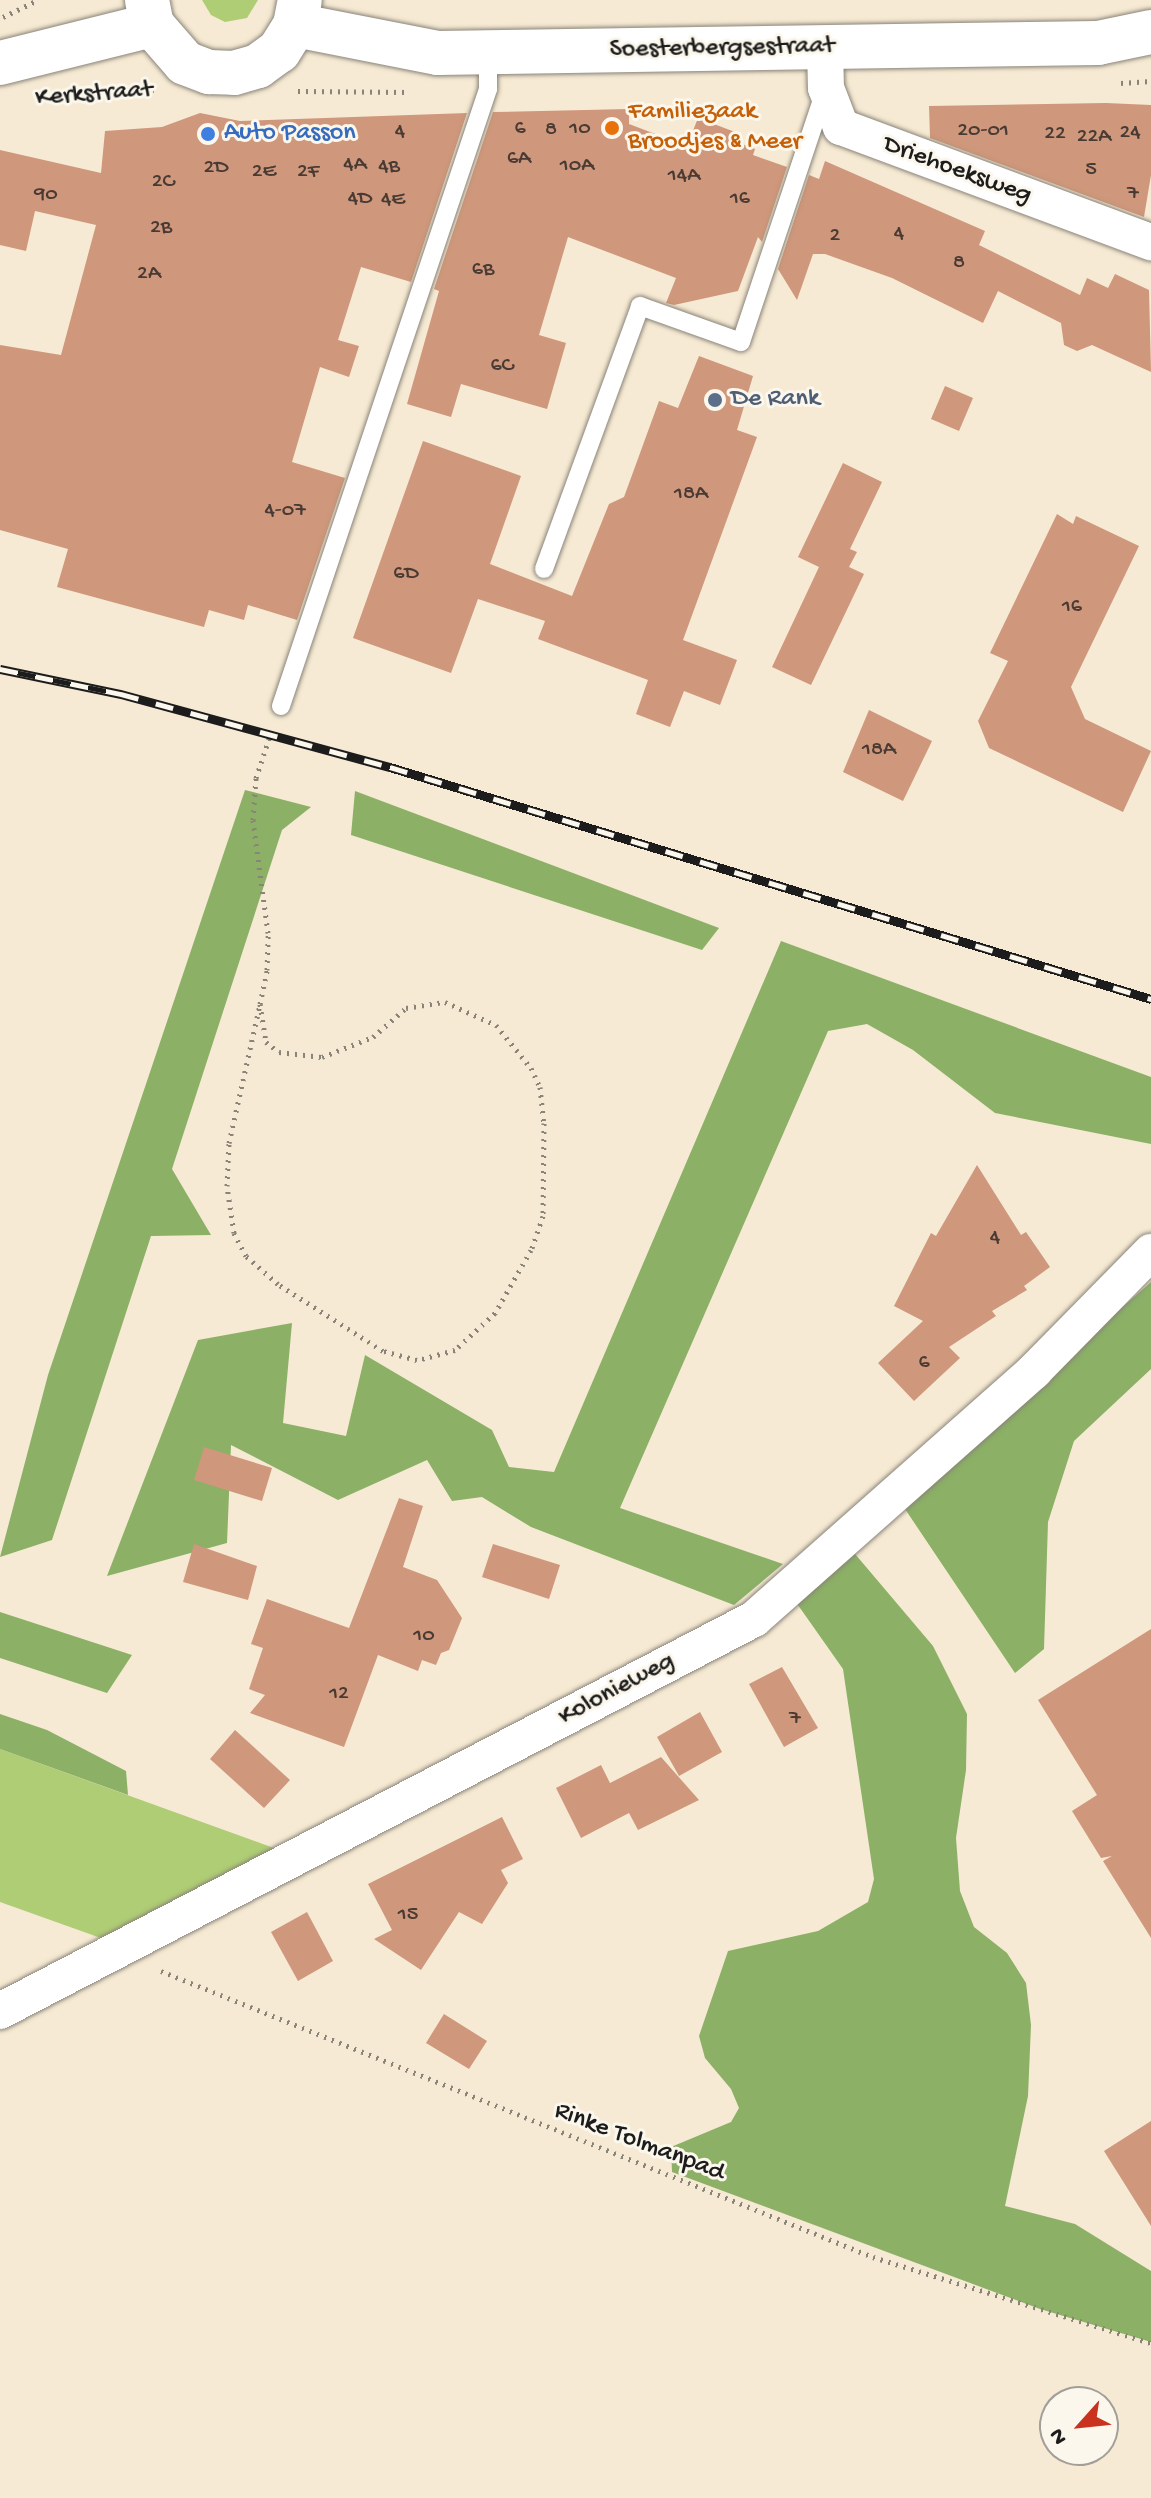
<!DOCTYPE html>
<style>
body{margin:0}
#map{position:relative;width:1151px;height:2498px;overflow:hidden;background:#f6ead4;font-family:"Gochi Hand",sans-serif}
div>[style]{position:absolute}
.green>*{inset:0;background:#afcd75}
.forest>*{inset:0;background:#8bb066}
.building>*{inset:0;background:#cf977b}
.path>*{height:5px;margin-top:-2.5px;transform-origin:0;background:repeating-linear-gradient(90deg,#898378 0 2px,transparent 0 8px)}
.roads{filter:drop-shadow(0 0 2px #898378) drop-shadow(0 0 2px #898378)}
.service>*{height:18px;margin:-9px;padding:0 9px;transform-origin:9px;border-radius:9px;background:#fff}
.minor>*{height:36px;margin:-18px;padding:0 18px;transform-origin:18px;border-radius:18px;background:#fff}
.tertiary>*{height:44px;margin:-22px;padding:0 22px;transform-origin:22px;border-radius:22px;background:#fff}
.secondary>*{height:44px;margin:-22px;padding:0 22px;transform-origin:22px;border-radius:22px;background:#fff}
.rail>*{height:9px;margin-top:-4.5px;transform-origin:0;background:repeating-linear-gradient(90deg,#fbf7ec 0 18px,#1c1c1c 0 36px);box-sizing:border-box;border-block:2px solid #1c1c1c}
.dots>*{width:22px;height:22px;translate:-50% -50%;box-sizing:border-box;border:4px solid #fbf7ec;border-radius:50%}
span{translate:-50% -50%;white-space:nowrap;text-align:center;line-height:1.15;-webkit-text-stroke:6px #fbf7ec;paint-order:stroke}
.number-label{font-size:22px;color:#493b34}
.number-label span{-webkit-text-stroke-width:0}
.street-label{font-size:26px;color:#1c1c1c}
.food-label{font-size:26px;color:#c56008}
.left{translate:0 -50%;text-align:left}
.shop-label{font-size:26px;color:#366cbe}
.service-label{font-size:26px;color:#4e5e75}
.north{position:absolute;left:1039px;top:2386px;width:80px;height:80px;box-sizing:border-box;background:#fbf7ec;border:2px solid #a29f99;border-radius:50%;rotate:243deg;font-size:22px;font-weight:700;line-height:32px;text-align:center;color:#1c1c1c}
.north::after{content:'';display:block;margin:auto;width:28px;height:36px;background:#c8321e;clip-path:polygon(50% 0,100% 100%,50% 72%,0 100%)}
</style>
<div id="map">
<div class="green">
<div style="clip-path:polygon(202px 0,258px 0,247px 18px,225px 22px,211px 15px)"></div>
<div style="clip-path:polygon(0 1749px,282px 1851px,112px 1942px,0 1902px)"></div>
</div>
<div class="forest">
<div style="clip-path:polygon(245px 790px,311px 807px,282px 830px,172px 1169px,211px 1235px,151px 1236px,52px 1540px,0 1557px,48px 1375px)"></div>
<div style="clip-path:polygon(355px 791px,719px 928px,702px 950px,351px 835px)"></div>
<div style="clip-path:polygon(781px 941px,1151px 1077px,1151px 1144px,995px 1113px,913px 1050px,867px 1024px,828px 1031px,620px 1508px,783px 1564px,734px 1605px,531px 1527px,482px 1497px,452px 1501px,427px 1460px,338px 1500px,231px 1445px,227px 1543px,107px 1576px,198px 1340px,292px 1323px,283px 1423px,346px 1436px,365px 1355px,492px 1430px,509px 1467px,554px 1472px)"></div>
<div style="clip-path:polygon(1151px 1282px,1151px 1369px,1074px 1441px,1048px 1522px,1044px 1649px,1015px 1673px,901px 1503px)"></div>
<div style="clip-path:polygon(850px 1548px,933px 1646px,967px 1714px,966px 1770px,956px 1838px,960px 1891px,974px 1927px,1007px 1953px,1026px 1983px,1031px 2025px,1028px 2096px,1005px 2206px,1075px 2224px,1151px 2271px,1151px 2342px,1040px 2309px,672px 2172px,671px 2147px,731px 2122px,739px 2108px,731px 2089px,705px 2058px,699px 2036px,728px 1951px,818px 1931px,868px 1902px,874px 1879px,843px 1669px,793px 1598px)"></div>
<div style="clip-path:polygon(0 1612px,132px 1655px,107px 1693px,0 1658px)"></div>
<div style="clip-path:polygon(0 1714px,47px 1730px,126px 1771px,128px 1795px,0 1749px)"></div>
</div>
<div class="building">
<div style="clip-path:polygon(1106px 103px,1151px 105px,1151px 175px,1144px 217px,930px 138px,929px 106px)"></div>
<div style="clip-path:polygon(629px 109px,629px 124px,687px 146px,698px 118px,735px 132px,732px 140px,755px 149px,753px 155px,787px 167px,762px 242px,758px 237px,738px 291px,674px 305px,666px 303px,676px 278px,568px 237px,539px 335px,566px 343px,547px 409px,461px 384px,451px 417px,407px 404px,439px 291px,434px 289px,493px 112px)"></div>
<div style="clip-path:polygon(200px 113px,240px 121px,467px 113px,411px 282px,361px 267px,338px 340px,359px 346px,349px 377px,320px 367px,292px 462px,345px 478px,297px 620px,248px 605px,244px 620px,209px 610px,204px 627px,57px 587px,68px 549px,0 530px,0 345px,61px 355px,96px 225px,35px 211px,26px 251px,0 245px,0 150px,101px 173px,105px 131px,162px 127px)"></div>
<div style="clip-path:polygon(825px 161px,985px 231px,979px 245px,1080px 295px,1087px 278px,1108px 288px,1115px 274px,1149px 290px,1151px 372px,1092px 345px,1077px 351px,1064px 345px,1061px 323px,998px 291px,983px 323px,892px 278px,825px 254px,813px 254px,797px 300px,778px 269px,809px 175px,819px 179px)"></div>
<div style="clip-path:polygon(699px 356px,753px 376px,737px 430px,757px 437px,683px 640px,737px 660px,720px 705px,684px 691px,670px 727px,636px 714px,648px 680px,538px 639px,545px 621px,478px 599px,451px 673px,353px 638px,423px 441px,521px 476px,490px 564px,572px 596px,609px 504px,624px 497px,659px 401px,678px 408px)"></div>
<div style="clip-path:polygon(945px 386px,973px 398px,959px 431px,931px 419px)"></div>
<div style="clip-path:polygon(843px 463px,882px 482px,850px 549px,857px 552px,849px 567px,864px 574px,811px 685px,772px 667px,819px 567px,798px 557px)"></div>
<div style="clip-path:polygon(1057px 514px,1073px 524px,1076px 516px,1139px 546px,1071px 687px,1085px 719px,1151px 751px,1123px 812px,989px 748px,978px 721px,1008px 661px,990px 653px)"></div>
<div style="clip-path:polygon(869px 710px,932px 741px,903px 801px,843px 772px)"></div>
<div style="clip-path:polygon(977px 1165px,1021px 1235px,1026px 1232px,1050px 1267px,1024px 1286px,1027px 1290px,992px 1311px,996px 1316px,949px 1347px,960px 1358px,914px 1401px,878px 1363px,923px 1321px,894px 1306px,931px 1233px,936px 1236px)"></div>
<div style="clip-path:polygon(204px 1447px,272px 1468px,262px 1501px,194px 1480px)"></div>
<div style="clip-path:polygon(399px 1498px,423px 1506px,403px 1567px,437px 1580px,462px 1618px,449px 1650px,441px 1653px,436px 1665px,422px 1660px,418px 1671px,378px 1655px,344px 1747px,250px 1713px,265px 1695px,249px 1689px,263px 1648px,251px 1644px,267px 1599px,349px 1628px)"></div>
<div style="clip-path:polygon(194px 1544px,257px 1566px,248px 1600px,183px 1582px)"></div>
<div style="clip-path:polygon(493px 1544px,560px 1565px,549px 1599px,482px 1577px)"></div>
<div style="clip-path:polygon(1151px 1629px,1151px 1938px,1103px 1861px,1112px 1856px,1101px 1858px,1072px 1811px,1097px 1795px,1038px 1700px)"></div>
<div style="clip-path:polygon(782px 1667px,818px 1728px,784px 1747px,749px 1684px)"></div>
<div style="clip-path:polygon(700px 1712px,722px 1752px,679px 1776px,657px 1737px)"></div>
<div style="clip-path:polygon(235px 1730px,290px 1780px,264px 1808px,210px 1759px)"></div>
<div style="clip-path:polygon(661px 1757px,699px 1800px,638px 1830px,629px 1813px,581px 1838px,556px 1788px,601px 1765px,610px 1783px)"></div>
<div style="clip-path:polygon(502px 1817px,523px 1859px,501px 1870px,508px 1883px,482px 1924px,459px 1912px,421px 1970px,374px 1939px,392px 1930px,368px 1884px)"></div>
<div style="clip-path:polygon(307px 1912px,333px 1961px,298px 1981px,271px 1932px)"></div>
<div style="clip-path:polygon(444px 2014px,487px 2041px,469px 2069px,426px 2043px)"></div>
<div style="clip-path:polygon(1151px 2121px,1151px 2226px,1104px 2151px)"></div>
</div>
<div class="path">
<div style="left:3px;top:17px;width:39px;rotate:-26deg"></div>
<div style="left:1121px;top:83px;width:30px;rotate:-4deg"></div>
<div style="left:298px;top:91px;width:110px;rotate:0.5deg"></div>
<div style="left:41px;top:99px;width:113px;rotate:-4.6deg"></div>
<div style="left:260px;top:1004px;width:38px;rotate:81deg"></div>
<div style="left:266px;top:1042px;width:16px;rotate:38deg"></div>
<div style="left:279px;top:1052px;width:43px;rotate:6.6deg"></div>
<div style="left:322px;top:1057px;width:55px;rotate:-21.4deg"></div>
<div style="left:373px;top:1037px;width:44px;rotate:-41.3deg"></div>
<div style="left:406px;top:1008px;width:39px;rotate:-9deg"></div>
<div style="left:445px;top:1002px;width:56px;rotate:24.3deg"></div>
<div style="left:496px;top:1025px;width:55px;rotate:50.9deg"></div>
<div style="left:531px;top:1068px;width:21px;rotate:65deg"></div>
<div style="left:540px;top:1087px;width:36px;rotate:84deg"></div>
<div style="left:544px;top:1123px;width:93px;rotate:90.6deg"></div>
<div style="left:543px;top:1216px;width:36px;rotate:109deg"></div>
<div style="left:531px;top:1250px;width:73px;rotate:119.7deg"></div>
<div style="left:495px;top:1313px;width:54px;rotate:137.2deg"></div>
<div style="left:455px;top:1350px;width:39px;rotate:165deg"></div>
<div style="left:417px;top:1360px;width:35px;rotate:-165deg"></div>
<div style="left:383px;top:1351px;width:125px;rotate:-147.5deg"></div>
<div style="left:278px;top:1284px;width:43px;rotate:-138.8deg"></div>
<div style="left:246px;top:1256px;width:26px;rotate:-118deg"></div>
<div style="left:234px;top:1233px;width:48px;rotate:-98.5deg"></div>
<div style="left:227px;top:1186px;width:43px;rotate:-87.3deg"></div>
<div style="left:229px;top:1143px;width:142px;rotate:-77.4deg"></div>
<div style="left:260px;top:1004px;width:35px;rotate:-78deg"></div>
<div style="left:267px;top:970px;width:37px;rotate:-88deg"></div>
<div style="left:268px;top:933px;width:114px;rotate:-97.6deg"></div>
<div style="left:253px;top:820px;width:42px;rotate:-85.9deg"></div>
<div style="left:256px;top:778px;width:51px;rotate:-71.6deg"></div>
<div style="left:161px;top:1971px;width:767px;rotate:21.88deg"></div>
<div style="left:873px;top:2257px;width:291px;rotate:17.2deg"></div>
</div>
<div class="roads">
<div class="service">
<div style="left:544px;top:569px;width:280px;rotate:-69.9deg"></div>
<div style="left:640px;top:306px;width:107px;rotate:19.6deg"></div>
<div style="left:741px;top:342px;width:265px;rotate:-71.5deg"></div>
<div style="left:281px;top:706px;width:651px;rotate:-71.45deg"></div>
<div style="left:488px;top:89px;width:37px;rotate:-90deg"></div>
</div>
<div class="minor">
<div style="left:825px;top:48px;width:40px;rotate:88.6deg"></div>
<div style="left:826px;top:88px;width:42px;rotate:69deg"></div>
<div style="left:841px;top:127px;width:331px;rotate:20.4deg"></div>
<div style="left:0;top:2011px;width:850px;rotate:-27.47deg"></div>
<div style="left:754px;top:1619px;width:374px;rotate:-41.5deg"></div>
<div style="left:1034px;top:1371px;width:167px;rotate:-45.5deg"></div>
</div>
<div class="tertiary">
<div style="left:295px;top:25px;width:146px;rotate:11.1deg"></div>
<div style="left:438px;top:53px;width:660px;rotate:-0.87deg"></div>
<div style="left:1098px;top:43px;width:54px;rotate:-11.7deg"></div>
</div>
<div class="secondary">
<div style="left:147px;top:0;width:25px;rotate:79deg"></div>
<div style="left:152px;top:25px;width:50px;rotate:49deg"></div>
<div style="left:185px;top:63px;width:26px;rotate:21deg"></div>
<div style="left:209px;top:72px;width:25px;rotate:2deg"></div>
<div style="left:234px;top:73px;width:25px;rotate:-16deg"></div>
<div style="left:258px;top:66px;width:26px;rotate:-36deg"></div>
<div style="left:279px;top:51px;width:31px;rotate:-58deg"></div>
<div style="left:295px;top:25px;width:25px;rotate:-79deg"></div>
<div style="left:0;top:63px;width:157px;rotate:-14deg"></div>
</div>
</div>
<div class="rail">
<div style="left:0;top:669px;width:124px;rotate:11.7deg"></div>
<div style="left:121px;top:694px;width:279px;rotate:15.2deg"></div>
<div style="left:390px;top:767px;width:796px;rotate:16.95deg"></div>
</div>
<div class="dots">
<div style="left:612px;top:128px;background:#e8710a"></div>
<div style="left:208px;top:134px;background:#3f7fe0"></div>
<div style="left:715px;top:400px;background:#5c6f8a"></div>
</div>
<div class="number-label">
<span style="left:520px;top:130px">6</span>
<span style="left:580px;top:130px">10</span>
<span style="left:551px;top:131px">8</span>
<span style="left:983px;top:132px">20-01</span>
<span style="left:400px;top:133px">4</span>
<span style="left:1130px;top:134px">24</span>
<span style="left:1055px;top:135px">22</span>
<span style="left:1094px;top:138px">22A</span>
<span style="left:519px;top:160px">6A</span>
<span style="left:355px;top:166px">4A</span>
<span style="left:577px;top:167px">10A</span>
<span style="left:389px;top:168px">4B</span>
<span style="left:216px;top:169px">2D</span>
<span style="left:1091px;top:171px">5</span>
<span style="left:264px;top:173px">2E</span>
<span style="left:308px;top:173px">2F</span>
<span style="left:684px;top:177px">14A</span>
<span style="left:163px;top:183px">2C</span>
<span style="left:1133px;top:195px">7</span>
<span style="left:46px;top:196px">90</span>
<span style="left:360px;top:200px">4D</span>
<span style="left:740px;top:200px">16</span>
<span style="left:393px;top:201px">4E</span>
<span style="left:161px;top:229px">2B</span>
<span style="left:899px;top:235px">4</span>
<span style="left:835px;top:237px">2</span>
<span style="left:959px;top:264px">8</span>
<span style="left:483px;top:271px">6B</span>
<span style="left:149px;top:275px">2A</span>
<span style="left:502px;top:367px">6C</span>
<span style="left:691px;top:495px">18A</span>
<span style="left:285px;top:512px">4-07</span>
<span style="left:406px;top:575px">6D</span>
<span style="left:1072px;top:608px">16</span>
<span style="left:879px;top:751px">18A</span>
<span style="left:995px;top:1239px">4</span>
<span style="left:924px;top:1364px">6</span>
<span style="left:424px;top:1637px">10</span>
<span style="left:339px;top:1695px">12</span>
<span style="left:795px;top:1720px">7</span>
<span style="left:408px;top:1916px">15</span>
</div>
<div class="street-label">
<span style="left:722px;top:49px;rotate:-1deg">Soesterbergsestraat</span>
<span style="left:94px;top:95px;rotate:-4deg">Kerkstraat</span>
<span style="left:957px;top:171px;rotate:20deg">Driehoeksweg</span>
<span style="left:617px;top:1690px;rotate:-28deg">Kolonieweg</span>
<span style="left:639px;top:2143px;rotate:21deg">Rinke Tolmanpad</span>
</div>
<div class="food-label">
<span class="left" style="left:628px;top:128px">Familiezaak<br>Broodjes &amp; Meer</span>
</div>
<div class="shop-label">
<span class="left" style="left:224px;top:134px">Auto Passon</span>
</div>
<div class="service-label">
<span class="left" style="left:731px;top:400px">De Rank</span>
</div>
<div class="north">N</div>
</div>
